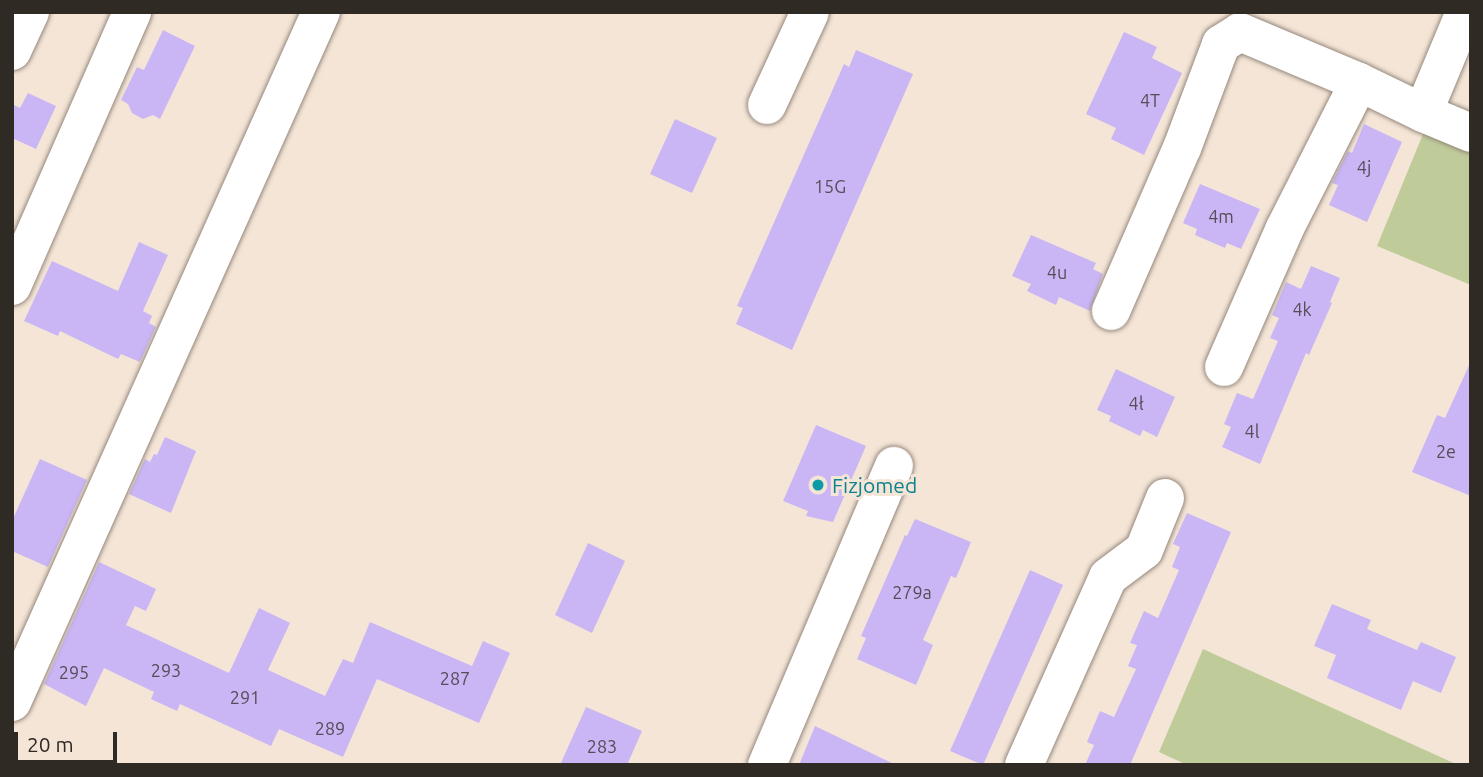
<!DOCTYPE html>
<meta charset="utf-8">
<style>
body{margin:0}
#map{position:relative;width:1483px;height:777px;overflow:hidden;background:#f4e5d7;font-family:Ubuntu,sans-serif}
div>[style]{position:absolute}
.green>*{inset:0;background:#bfcc9a}
.building>*{inset:0;background:#cab6f5}
.roads{filter:drop-shadow(0 0 2px #96887c) drop-shadow(0 0 2px #96887c)}
.minor>*{height:38px;margin:-19px;padding:0 19px;transform-origin:19px;border-radius:19px;background:#fff}
.dots>*{width:19px;height:19px;translate:-50% -50%;box-sizing:border-box;border:4px solid #f4e5d7;border-radius:50%}
span{translate:-50% -50%;white-space:nowrap;text-align:center;line-height:1.15;-webkit-text-stroke:6px #f4e5d7;paint-order:stroke}
.number-label{font-size:18px;color:#564d59}
.number-label span{-webkit-text-stroke-width:0}
.culture-label{font-size:21px;color:#0d838f}
.left{translate:0 -50%;text-align:left}
.frame{position:absolute;inset:0;border:14px solid #302a25;pointer-events:none}
.scale{position:absolute;left:14px;top:732px;width:103px;height:32px;box-sizing:border-box;border:4px solid #302a25;border-top:0;padding-left:9px;font-size:21px;line-height:24px;white-space:nowrap;color:#302a25;-webkit-text-stroke:5px #f4e5d7;paint-order:stroke}
</style>
<div id="map">
<div class="green">
<div style="clip-path:polygon(1423px 134px,1471px 150px,1471px 285px,1377px 246px)"></div>
<div style="clip-path:polygon(1203px 649px,1458px 765px,1187px 765px,1159px 752px)"></div>
</div>
<div class="building">
<div style="clip-path:polygon(163px 30px,195px 46px,160px 119px,153px 115px,143px 119px,132px 113px,128px 104px,121px 100px,137px 67px,144px 70px)"></div>
<div style="clip-path:polygon(1124px 32px,1157px 47px,1152px 58px,1182px 73px,1144px 155px,1111px 139px,1116px 128px,1086px 114px)"></div>
<div style="clip-path:polygon(856px 50px,913px 74px,792px 350px,736px 324px,743px 308px,737px 306px,844px 64px,849px 67px)"></div>
<div style="clip-path:polygon(28px 93px,56px 106px,36px 149px,12px 138px,12px 104px,20px 108px)"></div>
<div style="clip-path:polygon(675px 119px,717px 138px,692px 193px,650px 174px)"></div>
<div style="clip-path:polygon(1364px 124px,1402px 142px,1367px 222px,1329px 205px,1338px 185px,1332px 183px,1348px 151px,1352px 153px)"></div>
<div style="clip-path:polygon(1200px 184px,1260px 209px,1241px 249px,1227px 243px,1225px 248px,1195px 235px,1197px 229px,1183px 223px)"></div>
<div style="clip-path:polygon(1031px 235px,1096px 263px,1093px 269px,1103px 274px,1090px 311px,1059px 297px,1056px 305px,1027px 291px,1031px 284px,1012px 276px)"></div>
<div style="clip-path:polygon(139px 242px,168px 255px,143px 311px,152px 316px,149px 323px,156px 327px,140px 362px,121px 354px,118px 359px,60px 331px,58px 336px,24px 321px,52px 261px,118px 291px)"></div>
<div style="clip-path:polygon(1311px 266px,1340px 278px,1330px 302px,1332px 303px,1309px 355px,1306px 353px,1260px 464px,1222px 447px,1231px 427px,1224px 424px,1237px 393px,1253px 399px,1278px 341px,1270px 338px,1279px 318px,1272px 315px,1286px 282px,1301px 289px)"></div>
<div style="clip-path:polygon(1471px 361px,1471px 496px,1412px 472px,1437px 415px,1445px 418px)"></div>
<div style="clip-path:polygon(1116px 369px,1175px 397px,1157px 437px,1143px 430px,1140px 436px,1109px 421px,1111px 416px,1097px 410px)"></div>
<div style="clip-path:polygon(816px 425px,866px 446px,833px 522px,806px 516px,808px 511px,783px 501px)"></div>
<div style="clip-path:polygon(165px 437px,196px 451px,171px 513px,129px 494px,145px 459px,150px 462px,154px 454px,157px 455px)"></div>
<div style="clip-path:polygon(40px 459px,87px 480px,48px 567px,12px 551px,12px 521px)"></div>
<div style="clip-path:polygon(1187px 513px,1231px 532px,1130px 765px,1085px 765px,1094px 745px,1087px 742px,1100px 711px,1114px 717px,1136px 669px,1128px 666px,1137px 645px,1130px 643px,1144px 611px,1158px 618px,1179px 570px,1172px 567px,1180px 547px,1173px 544px)"></div>
<div style="clip-path:polygon(915px 519px,971px 542px,956px 578px,951px 576px,923px 640px,933px 645px,916px 685px,857px 659px,866px 638px,861px 636px,905px 535px,907px 536px)"></div>
<div style="clip-path:polygon(588px 543px,625px 561px,592px 633px,555px 615px)"></div>
<div style="clip-path:polygon(99px 562px,156px 589px,146px 611px,135px 606px,126px 625px,229px 673px,259px 608px,290px 623px,268px 670px,325px 696px,343px 659px,353px 663px,370px 622px,472px 666px,483px 641px,510px 653px,479px 723px,377px 679px,343px 757px,279px 729px,271px 746px,180px 704px,177px 711px,151px 699px,154px 692px,104px 668px,86px 706px,44px 684px)"></div>
<div style="clip-path:polygon(1030px 570px,1063px 585px,983px 765px,950px 751px)"></div>
<div style="clip-path:polygon(1332px 604px,1371px 620px,1367px 629px,1417px 650px,1421px 642px,1456px 657px,1441px 693px,1413px 681px,1401px 710px,1327px 678px,1336px 655px,1314px 646px)"></div>
<div style="clip-path:polygon(586px 707px,642px 731px,627px 765px,560px 765px)"></div>
<div style="clip-path:polygon(815px 726px,896px 765px,799px 765px)"></div>
</div>
<div class="roads">
<div class="minor">
<div style="left:1465px;top:12px;width:109px;rotate:112.6deg"></div>
<div style="left:1423px;top:113px;width:52px;rotate:22.6deg"></div>
<div style="left:12px;top:51px;width:43px;rotate:-65.2deg"></div>
<div style="left:767px;top:105px;width:102px;rotate:-65.2deg"></div>
<div style="left:12px;top:286px;width:299px;rotate:-66.3deg"></div>
<div style="left:1111px;top:311px;width:178px;rotate:-66.5deg"></div>
<div style="left:1182px;top:148px;width:111px;rotate:-69.4deg"></div>
<div style="left:1221px;top:44px;width:22px;rotate:-32deg"></div>
<div style="left:1240px;top:32px;width:129px;rotate:22.8deg"></div>
<div style="left:1224px;top:367px;width:150px;rotate:-66.3deg"></div>
<div style="left:1284px;top:230px;width:166px;rotate:-63.1deg"></div>
<div style="left:1359px;top:82px;width:71px;rotate:25.8deg"></div>
<div style="left:12px;top:702px;width:756px;rotate:-65.88deg"></div>
<div style="left:767px;top:765px;width:325px;rotate:-67deg"></div>
<div style="left:1024px;top:765px;width:206px;rotate:-65.9deg"></div>
<div style="left:1108px;top:577px;width:45px;rotate:-36.9deg"></div>
<div style="left:1144px;top:550px;width:56px;rotate:-68deg"></div>
</div>
</div>
<div class="dots">
<div style="left:818px;top:485px;background:#0f9aa8"></div>
</div>
<div class="number-label">
<span style="left:1150px;top:100px">4T</span>
<span style="left:1364px;top:167px">4j</span>
<span style="left:830px;top:186px">15G</span>
<span style="left:1221px;top:216px">4m</span>
<span style="left:1057px;top:272px">4u</span>
<span style="left:1302px;top:309px">4k</span>
<span style="left:1136px;top:403px">4ł</span>
<span style="left:1252px;top:431px">4l</span>
<span style="left:1446px;top:451px">2e</span>
<span style="left:912px;top:592px">279a</span>
<span style="left:166px;top:670px">293</span>
<span style="left:74px;top:672px">295</span>
<span style="left:455px;top:678px">287</span>
<span style="left:245px;top:697px">291</span>
<span style="left:330px;top:728px">289</span>
<span style="left:602px;top:746px">283</span>
</div>
<div class="culture-label">
<span class="left" style="left:832px;top:485px">Fizjomed</span>
</div>
<div class="frame"></div>
<div class="scale">20 m</div>
</div>
